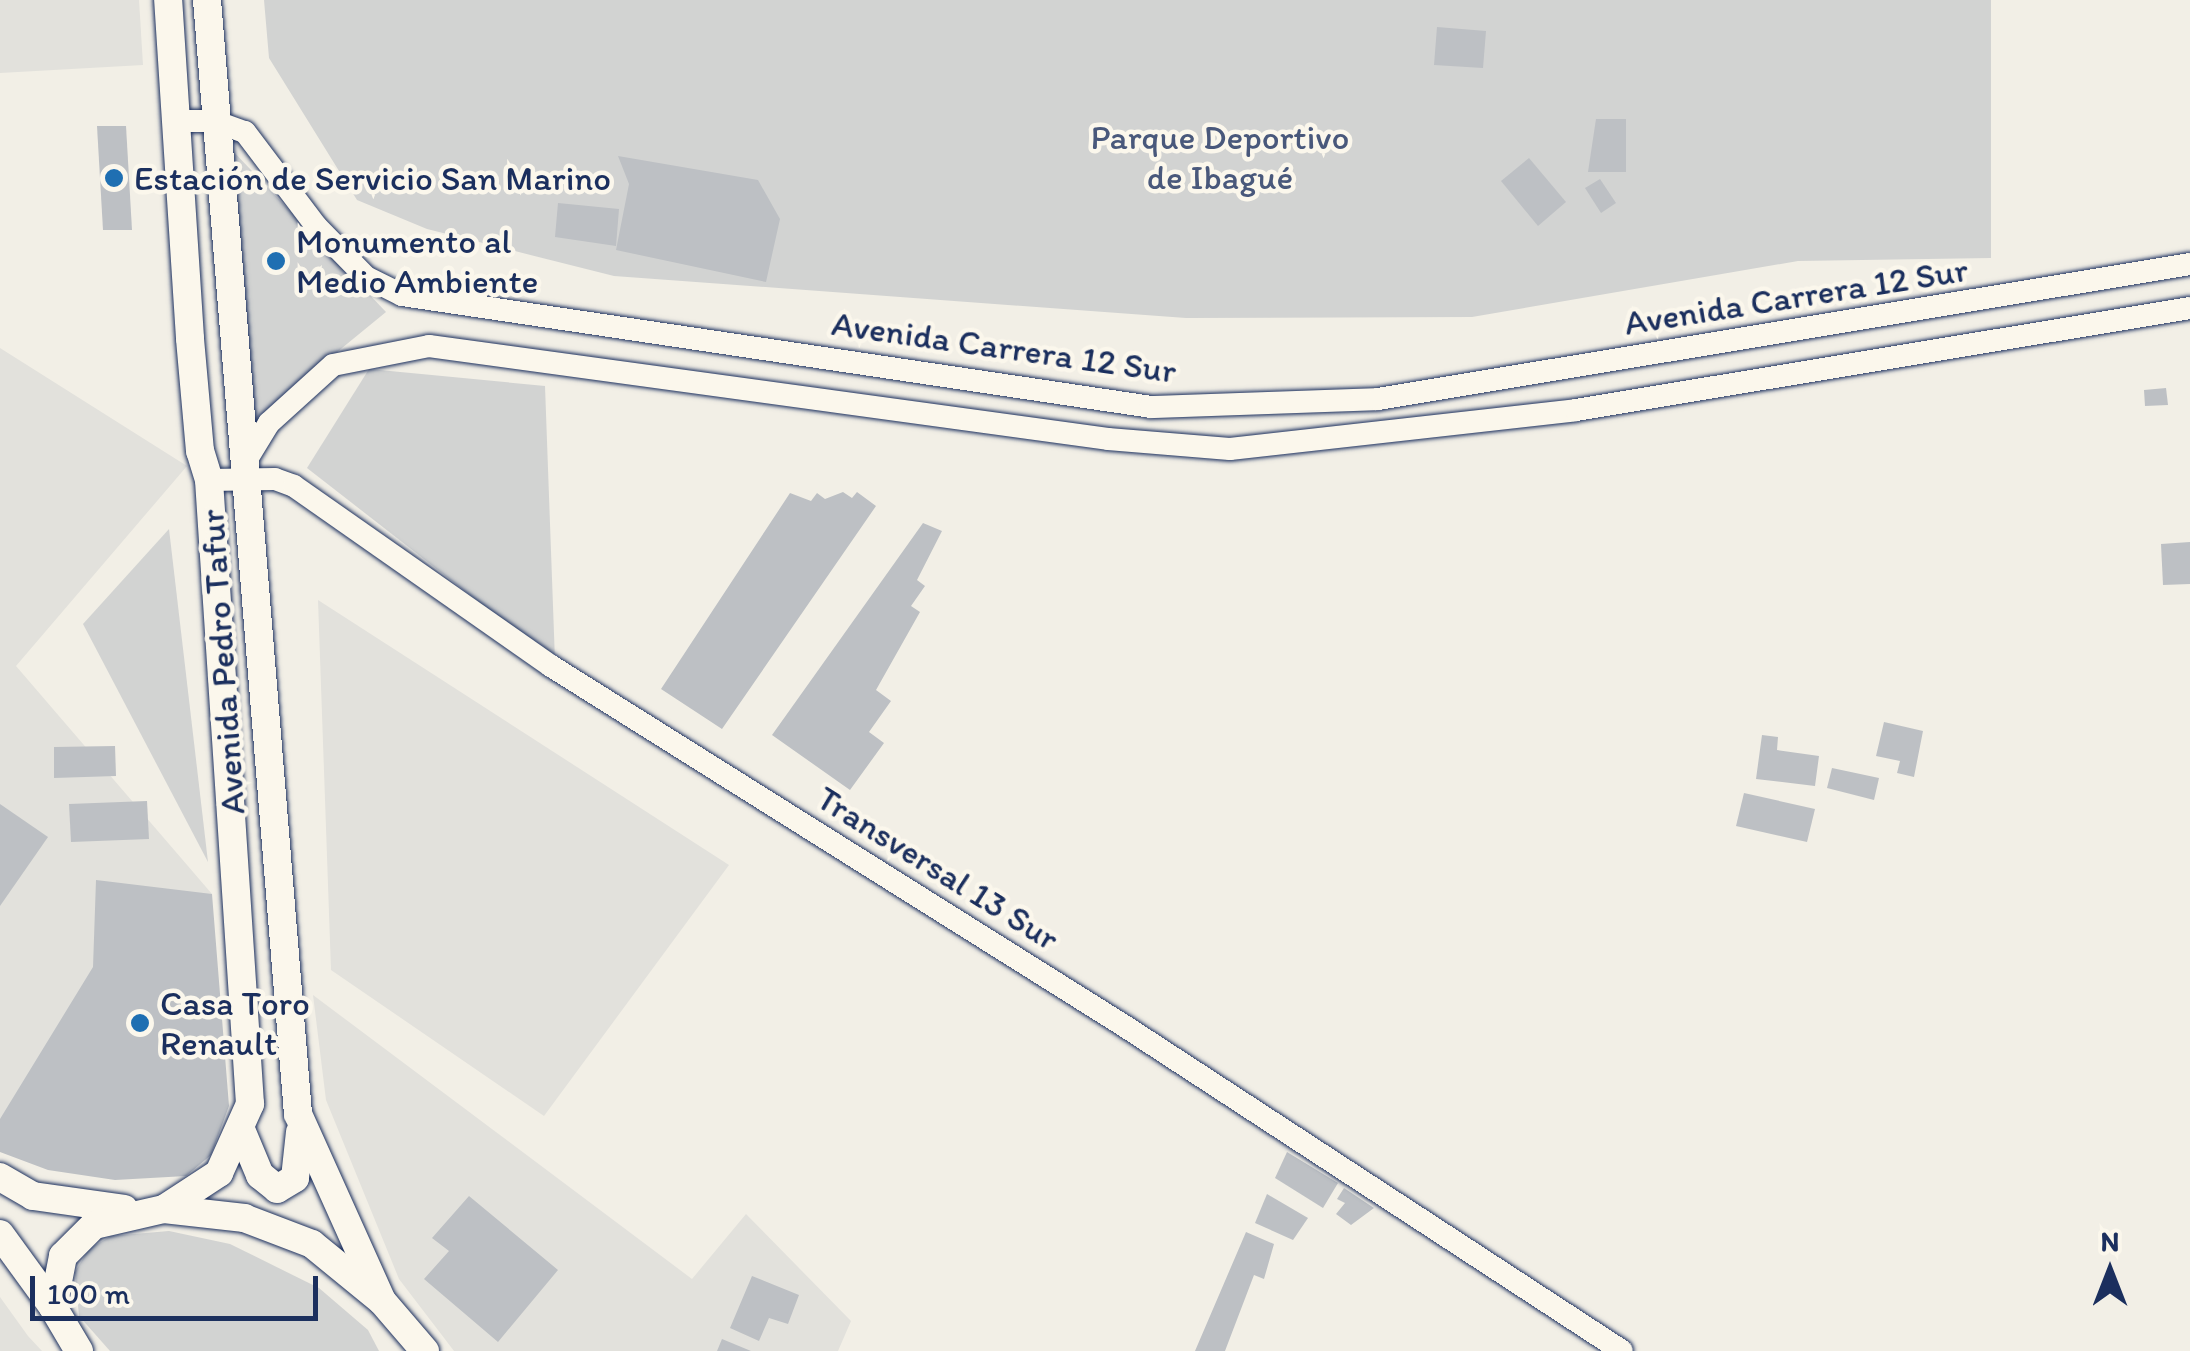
<!DOCTYPE html>
<meta charset="utf-8">
<style>
body{margin:0}
#map{position:relative;width:2190px;height:1351px;overflow:hidden;background:#f2efe6;font-family:Itim,sans-serif}
div>[style]{position:absolute}
.built>*{inset:0;background:#e2e1dc}
.green>*{inset:0;background:#d2d3d2}
.building>*{inset:0;background:#bdc0c4}
.roads{filter:drop-shadow(0 0 2px #1b2f5e) drop-shadow(0 0 2px #1b2f5e)}
.minor>*{height:22px;margin:-11px;padding:0 11px;transform-origin:11px;border-radius:11px;background:#fbf7ec}
.major>*{height:28px;margin:-14px;padding:0 14px;transform-origin:14px;border-radius:14px;background:#fbf7ec}
.dots>*{width:28px;height:28px;translate:-50% -50%;box-sizing:border-box;border:5px solid #fbf7ec;border-radius:50%}
span{translate:-50% -50%;white-space:nowrap;text-align:center;line-height:1.15;-webkit-text-stroke:9px #fbf7ec;paint-order:stroke}
.park-label{font-size:35px;color:#49587b}
.poi-label{font-size:35px;color:#1b2f5e}
.left{translate:0 -50%;text-align:left}
.street-label{font-size:35px;color:#1b2f5e}
.north{position:absolute;left:2060px;top:1221px;width:100px;height:100px;-webkit-text-stroke:8px #fbf7ec;paint-order:stroke;rotate:0deg;font-size:28px;font-weight:700;line-height:40px;text-align:center;color:#1b2f5e}
.north::after{content:'';display:block;margin:auto;width:35px;height:45px;background:#1b2f5e;clip-path:polygon(50% 0,100% 100%,50% 72%,0 100%)}
.scale{position:absolute;left:30px;top:1276px;width:288px;height:45px;box-sizing:border-box;border:5px solid #1b2f5e;border-top:0;padding-left:12px;font-size:30px;line-height:35px;white-space:nowrap;color:#1b2f5e;-webkit-text-stroke:8px #fbf7ec;paint-order:stroke}
</style>
<div id="map">
<div class="built">
<div style="clip-path:polygon(0 0,139px 0,143px 65px,0 73px)"></div>
<div style="clip-path:polygon(0 348px,187px 466px,16px 666px,212px 894px,186px 1176px,0 1148px)"></div>
<div style="clip-path:polygon(318px 600px,729px 865px,544px 1116px,331px 970px)"></div>
<div style="clip-path:polygon(313px 995px,692px 1279px,746px 1214px,851px 1321px,838px 1351px,454px 1351px,399px 1279px,326px 1100px)"></div>
<div style="clip-path:polygon(0 1297px,28px 1336px,42px 1351px,0 1351px)"></div>
</div>
<div class="green">
<div style="clip-path:polygon(264px 0,1991px 0,1991px 258px,1798px 261px,1472px 317px,1186px 318px,614px 276px,427px 229px,357px 200px,269px 58px)"></div>
<div style="clip-path:polygon(231px 149px,386px 312px,249px 424px)"></div>
<div style="clip-path:polygon(369px 369px,545px 386px,555px 661px,307px 468px)"></div>
<div style="clip-path:polygon(169px 529px,208px 862px,83px 624px)"></div>
<div style="clip-path:polygon(169px 1231px,230px 1244px,319px 1288px,368px 1330px,379px 1351px,110px 1351px,79px 1316px,75px 1272px,89px 1249px,111px 1236px)"></div>
</div>
<div class="building">
<div style="clip-path:polygon(1437px 27px,1486px 31px,1483px 68px,1434px 65px)"></div>
<div style="clip-path:polygon(1596px 119px,1626px 119px,1626px 172px,1588px 172px)"></div>
<div style="clip-path:polygon(97px 126px,126px 126px,132px 230px,103px 230px)"></div>
<div style="clip-path:polygon(618px 156px,758px 180px,780px 219px,766px 282px,616px 250px,629px 184px)"></div>
<div style="clip-path:polygon(1529px 158px,1566px 202px,1538px 226px,1501px 181px)"></div>
<div style="clip-path:polygon(1600px 179px,1616px 203px,1601px 213px,1585px 188px)"></div>
<div style="clip-path:polygon(558px 203px,619px 209px,616px 246px,555px 237px)"></div>
<div style="clip-path:polygon(2166px 388px,2168px 405px,2145px 406px,2144px 390px)"></div>
<div style="clip-path:polygon(843px 492px,852px 498px,857px 492px,876px 506px,722px 729px,661px 689px,790px 493px,811px 501px,817px 493px,825px 499px)"></div>
<div style="clip-path:polygon(923px 523px,942px 531px,917px 580px,925px 586px,911px 606px,920px 612px,876px 690px,891px 701px,869px 732px,884px 743px,850px 790px,772px 735px)"></div>
<div style="clip-path:polygon(2190px 542px,2190px 584px,2163px 585px,2161px 544px)"></div>
<div style="clip-path:polygon(1884px 722px,1923px 731px,1914px 777px,1897px 773px,1900px 761px,1876px 756px)"></div>
<div style="clip-path:polygon(1762px 735px,1778px 737px,1777px 750px,1819px 756px,1815px 786px,1756px 779px)"></div>
<div style="clip-path:polygon(115px 746px,116px 776px,54px 778px,54px 747px)"></div>
<div style="clip-path:polygon(1832px 768px,1879px 778px,1874px 800px,1827px 788px)"></div>
<div style="clip-path:polygon(1744px 793px,1815px 809px,1807px 842px,1736px 826px)"></div>
<div style="clip-path:polygon(147px 801px,149px 839px,71px 842px,69px 804px)"></div>
<div style="clip-path:polygon(0 804px,48px 837px,0 906px)"></div>
<div style="clip-path:polygon(96px 880px,212px 894px,229px 1106px,211px 1155px,186px 1176px,115px 1180px,48px 1170px,0 1152px,0 1119px,93px 967px)"></div>
<div style="clip-path:polygon(1287px 1152px,1338px 1183px,1323px 1208px,1275px 1178px)"></div>
<div style="clip-path:polygon(1344px 1188px,1374px 1208px,1351px 1225px,1336px 1214px,1345px 1203px,1337px 1199px)"></div>
<div style="clip-path:polygon(1267px 1194px,1308px 1218px,1293px 1240px,1255px 1223px)"></div>
<div style="clip-path:polygon(469px 1196px,558px 1270px,498px 1342px,424px 1279px,449px 1251px,432px 1238px)"></div>
<div style="clip-path:polygon(1246px 1232px,1274px 1244px,1264px 1279px,1254px 1275px,1225px 1351px,1195px 1351px)"></div>
<div style="clip-path:polygon(752px 1276px,799px 1295px,788px 1324px,769px 1318px,759px 1341px,730px 1328px)"></div>
<div style="clip-path:polygon(722px 1339px,751px 1351px,717px 1351px)"></div>
</div>
<div class="roads">
<div class="minor">
<div style="left:176px;top:121px;width:38px"></div>
<div style="left:214px;top:121px;width:33px;rotate:20deg"></div>
<div style="left:245px;top:132px;width:118px;rotate:52.9deg"></div>
<div style="left:316px;top:226px;width:71px;rotate:45.6deg"></div>
<div style="left:366px;top:277px;width:40px;rotate:26.6deg"></div>
<div style="left:402px;top:295px;width:757px;rotate:8.5deg"></div>
<div style="left:1151px;top:407px;width:227px;rotate:-2deg"></div>
<div style="left:1378px;top:399px;width:823px;rotate:-9.44deg"></div>
<div style="left:244px;top:464px;width:48px;rotate:-58.6deg"></div>
<div style="left:269px;top:423px;width:86px;rotate:-42.2deg"></div>
<div style="left:333px;top:365px;width:98px;rotate:-11.2deg"></div>
<div style="left:429px;top:346px;width:685px;rotate:7.8deg"></div>
<div style="left:1108px;top:439px;width:122px;rotate:4.7deg"></div>
<div style="left:1230px;top:449px;width:348px;rotate:-6.4deg"></div>
<div style="left:1576px;top:410px;width:622px;rotate:-9.43deg"></div>
<div style="left:209px;top:480px;width:66px;rotate:-0.9deg"></div>
<div style="left:275px;top:479px;width:20px;rotate:20deg"></div>
<div style="left:294px;top:486px;width:314px;rotate:35deg"></div>
<div style="left:551px;top:666px;width:679px;rotate:32.12deg"></div>
<div style="left:1126px;top:1027px;width:592px;rotate:33.15deg"></div>
</div>
<div class="major">
<div style="left:207px;top:0;width:1118px;rotate:85.33deg"></div>
<div style="left:298px;top:1114px;width:205px;rotate:65.8deg"></div>
<div style="left:242px;top:1132px;width:47px;rotate:67.3deg"></div>
<div style="left:260px;top:1175px;width:22px;rotate:39deg"></div>
<div style="left:277px;top:1189px;width:21px;rotate:-31deg"></div>
<div style="left:295px;top:1178px;width:46px;rotate:-83.8deg"></div>
<div style="left:0;top:1177px;width:38px;rotate:30deg"></div>
<div style="left:33px;top:1196px;width:92px;rotate:8.1deg"></div>
<div style="left:164px;top:1209px;width:66px;rotate:-33.2deg"></div>
<div style="left:219px;top:1173px;width:76px;rotate:-65.8deg"></div>
<div style="left:250px;top:1104px;width:625px;rotate:-93.76deg"></div>
<div style="left:209px;top:480px;width:30px;rotate:-107deg"></div>
<div style="left:200px;top:451px;width:113px;rotate:-95.1deg"></div>
<div style="left:190px;top:338px;width:339px;rotate:-93.7deg"></div>
<div style="left:0;top:1234px;width:90px;rotate:54deg"></div>
<div style="left:79px;top:1351px;width:51px;rotate:-120.6deg"></div>
<div style="left:53px;top:1307px;width:52px;rotate:-78.9deg"></div>
<div style="left:63px;top:1256px;width:44px;rotate:-45deg"></div>
<div style="left:94px;top:1225px;width:72px;rotate:-12.9deg"></div>
<div style="left:164px;top:1209px;width:81px;rotate:6.4deg"></div>
<div style="left:244px;top:1218px;width:73px;rotate:20.9deg"></div>
<div style="left:312px;top:1244px;width:90px;rotate:39.2deg"></div>
<div style="left:382px;top:1301px;width:66px;rotate:49.3deg"></div>
</div>
</div>
<div class="dots">
<div style="left:114px;top:178px;background:#1f6fb2"></div>
<div style="left:276px;top:261px;background:#1f6fb2"></div>
<div style="left:140px;top:1023px;background:#1f6fb2"></div>
</div>
<div class="park-label">
<span style="left:1220px;top:157px">Parque Deportivo<br>de Ibagué</span>
</div>
<div class="poi-label">
<span class="left" style="left:134px;top:178px">Estación de Servicio San Marino</span>
<span class="left" style="left:296px;top:261px">Monumento al<br>Medio Ambiente</span>
<span class="left" style="left:160px;top:1023px">Casa Toro<br>Renault</span>
</div>
<div class="street-label">
<span style="left:1796px;top:296px;rotate:-9deg">Avenida Carrera 12 Sur</span>
<span style="left:1004px;top:347px;rotate:8deg">Avenida Carrera 12 Sur</span>
<span style="left:222px;top:662px;rotate:-94deg">Avenida Pedro Tafur</span>
<span style="left:938px;top:868px;rotate:32deg">Transversal 13 Sur</span>
</div>
<div class="north">N</div>
<div class="scale">100 m</div>
</div>
